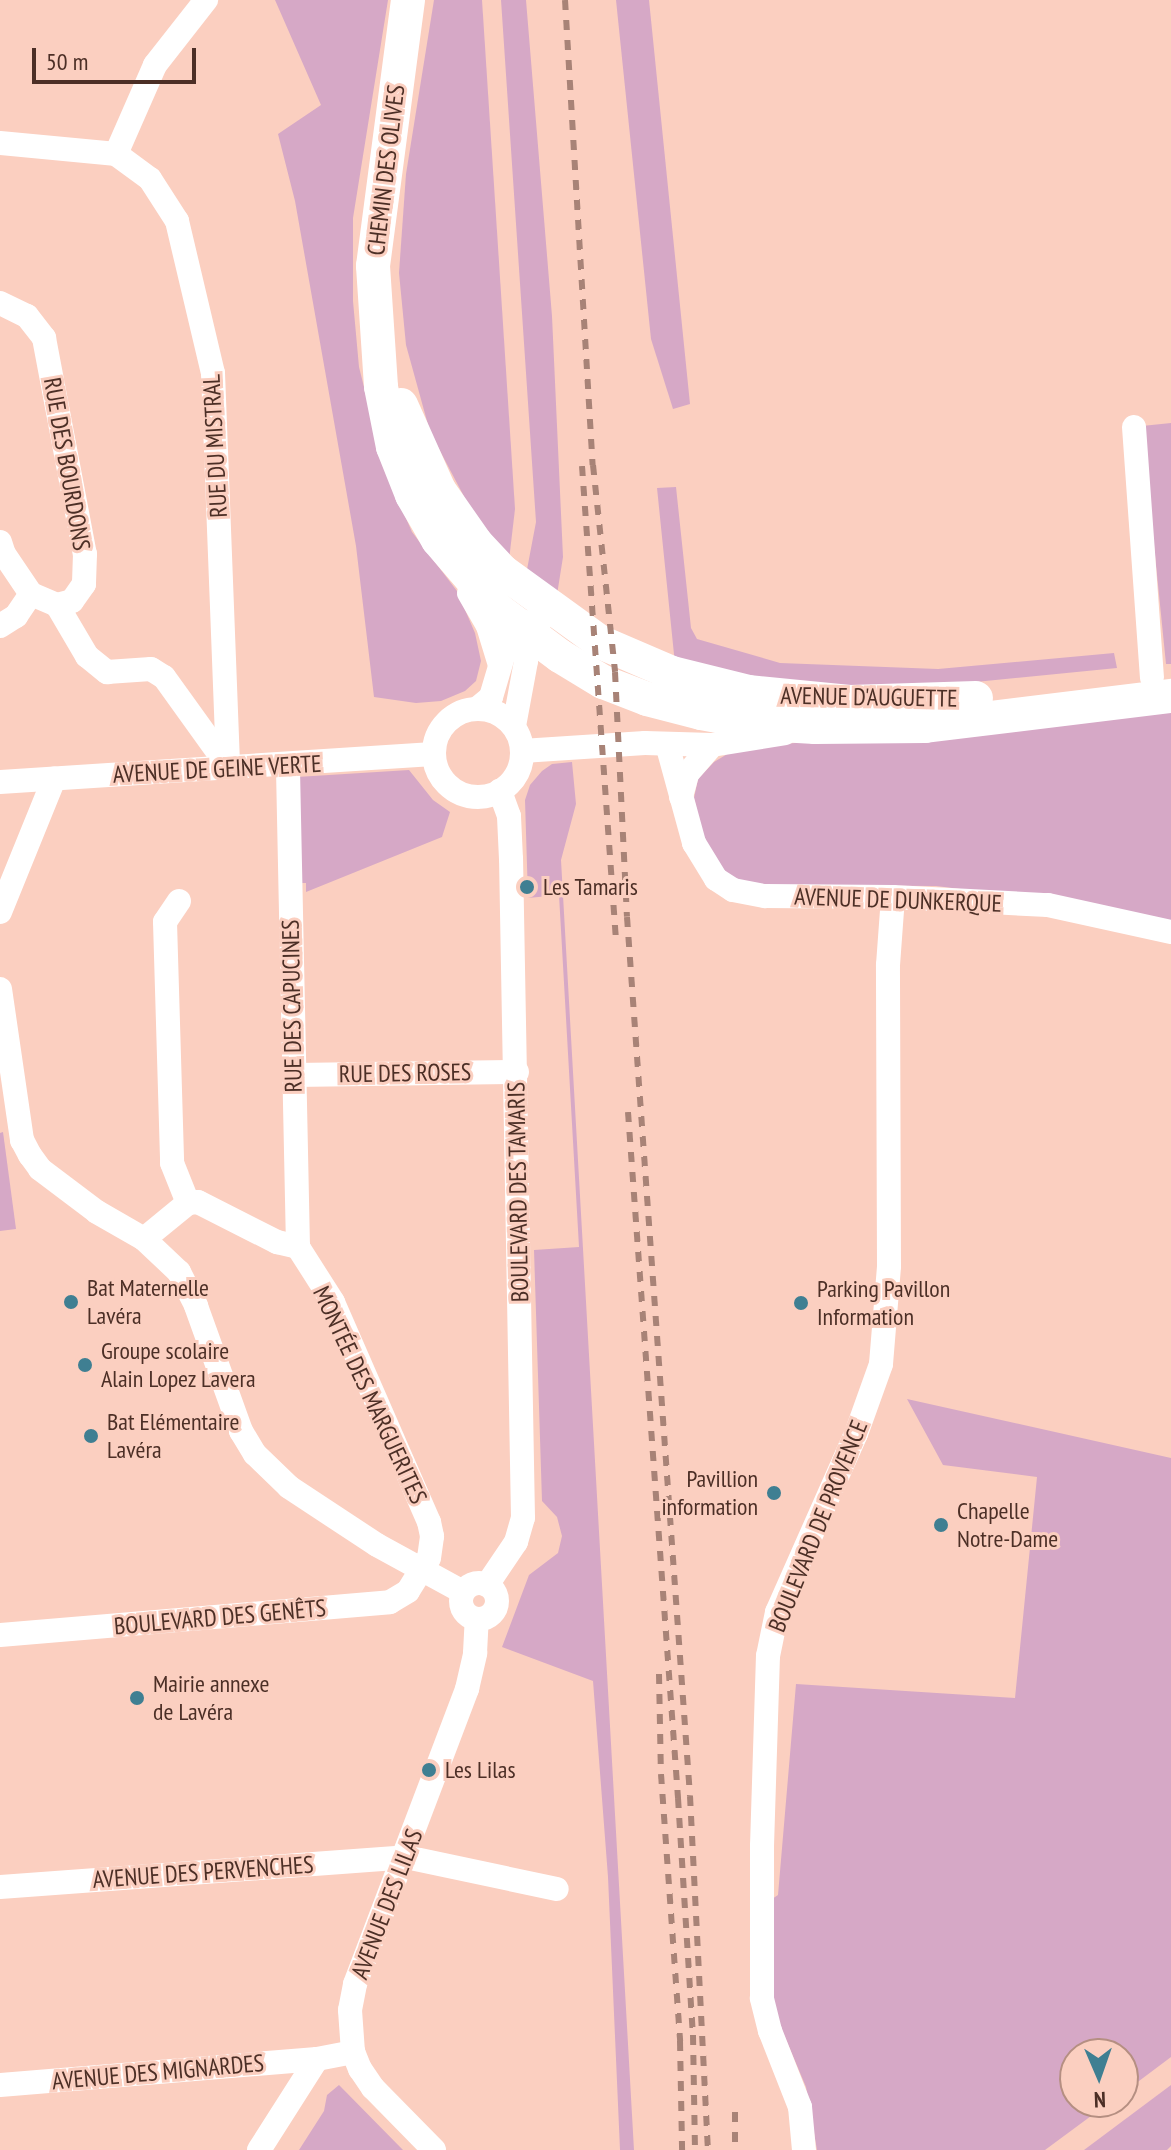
<!DOCTYPE html>
<meta charset="utf-8">
<style>
body{margin:0}
#map{position:relative;width:1171px;height:2150px;overflow:hidden;background:#fbcfc0;font-family:"PT Sans Narrow",sans-serif}
div>[style]{position:absolute}
.green>*{inset:0;background:#d6a8c6}
.minor>*{height:24px;margin:-12px;padding:0 12px;transform-origin:12px;border-radius:12px;background:#fff}
.minor>.ring{margin:-12px;padding:0;box-sizing:content-box;background:none;border:24px solid #fff;border-radius:50%}
.secondary>*{height:34px;margin:-17px;padding:0 17px;transform-origin:17px;border-radius:17px;background:#fff}
.rail>*{height:6px;margin-top:-3px;transform-origin:0;background:repeating-linear-gradient(90deg,#a88377 0 10px,transparent 0 20px)}
.dots>*{width:22px;height:22px;translate:-50% -50%;box-sizing:border-box;border:4px solid #fbcfc0;border-radius:50%}
span{translate:-50% -50%;white-space:nowrap;text-align:center;line-height:1.15;-webkit-text-stroke:6px #fbcfc0;paint-order:stroke}
.street-label{font-size:24px;color:#4c2f26}
.poi-label{font-size:24px;color:#4c2f26}
.left{translate:0 -50%;text-align:left}
.right{translate:-100% -50%;text-align:right}
.north{position:absolute;left:1059px;top:2038px;width:80px;height:80px;box-sizing:border-box;background:#fbcfc0;border:2px solid #b58f82;border-radius:50%;rotate:178deg;font-size:22px;font-weight:700;line-height:32px;text-align:center;color:#4c2f26}
.north::after{content:'';display:block;margin:auto;width:28px;height:36px;background:#3f7f92;clip-path:polygon(50% 0,100% 100%,50% 72%,0 100%)}
.scale{position:absolute;left:32px;top:48px;width:164px;height:36px;box-sizing:border-box;border:4px solid #4c2f26;border-top:0;padding-left:10px;font-size:24px;line-height:28px;white-space:nowrap;color:#4c2f26;-webkit-text-stroke:6px #fbcfc0;paint-order:stroke}
</style>
<div id="map">
<div class="green">
<div style="clip-path:polygon(275px 0,388px 0,353px 218px,353px 301px,359px 367px,384px 467px,412px 532px,457px 591px,475px 633px,481px 661px,476px 681px,465px 691px,441px 701px,416px 703px,374px 697px,356px 546px,295px 201px,278px 134px,321px 105px)"></div>
<div style="clip-path:polygon(434px 0,482px 0,515px 509px,509px 560px,468px 504px,430px 432px,406px 345px,399px 273px,406px 174px)"></div>
<div style="clip-path:polygon(501px 0,526px 0,552px 316px,563px 557px,556px 601px,525px 580px,536px 522px)"></div>
<div style="clip-path:polygon(616px 0,649px 0,690px 404px,673px 409px,651px 339px)"></div>
<div style="clip-path:polygon(1171px 423px,1171px 664px,1166px 664px,1142px 426px)"></div>
<div style="clip-path:polygon(676px 487px,691px 628px,697px 639px,780px 663px,938px 669px,1114px 653px,1117px 668px,915px 688px,838px 692px,675px 664px,657px 488px)"></div>
<div style="clip-path:polygon(1171px 709px,1171px 922px,1101px 906px,936px 886px,758px 885px,736px 881px,720px 869px,705px 845px,694px 798px,698px 779px,714px 762px,729px 753px,751px 747px)"></div>
<div style="clip-path:polygon(572px 762px,576px 804px,561px 860px,634px 2150px,620px 2150px,608px 1877px,593px 1681px,502px 1647px,529px 1575px,558px 1553px,562px 1536px,557px 1517px,542px 1501px,534px 1250px,579px 1247px,559px 895px,528px 898px,525px 800px,530px 785px,542px 771px,552px 764px)"></div>
<div style="clip-path:polygon(409px 770px,433px 800px,450px 812px,442px 837px,306px 892px,306px 883px,299px 883px,297px 777px)"></div>
<div style="clip-path:polygon(3px 1132px,16px 1229px,0 1231px,0 1133px)"></div>
<div style="clip-path:polygon(907px 1399px,1171px 1458px,1171px 2057px,1123px 2093px,1123px 2054px,1075px 2054px,1075px 2102px,1110px 2102px,1045px 2150px,817px 2150px,806px 2087px,774px 2011px,769px 1901px,778px 1895px,796px 1684px,1015px 1698px,1037px 1477px,943px 1465px)"></div>
<div style="clip-path:polygon(339px 2085px,340px 2086px,403px 2150px,299px 2150px,324px 2111px,327px 2095px)"></div>
<div style="clip-path:polygon(1171px 2085px,1171px 2146px,1167px 2150px,1084px 2150px)"></div>
</div>
<div class="minor">
<div style="left:0;top:143px;width:117px;rotate:5.4deg"></div>
<div style="left:116px;top:154px;width:42px;rotate:36.3deg"></div>
<div style="left:150px;top:179px;width:50px;rotate:57.3deg"></div>
<div style="left:177px;top:221px;width:156px;rotate:76.7deg"></div>
<div style="left:213px;top:373px;width:393px;rotate:87.8deg"></div>
<div style="left:116px;top:154px;width:97px;rotate:-66.3deg"></div>
<div style="left:155px;top:65px;width:83px;rotate:-51.9deg"></div>
<div style="left:0;top:303px;width:30px;rotate:26deg"></div>
<div style="left:27px;top:316px;width:28px;rotate:52deg"></div>
<div style="left:44px;top:338px;width:220px;rotate:79.3deg"></div>
<div style="left:85px;top:554px;width:30px;rotate:92deg"></div>
<div style="left:84px;top:584px;width:21px;rotate:125deg"></div>
<div style="left:72px;top:601px;width:16px;rotate:165deg"></div>
<div style="left:57px;top:605px;width:28px;rotate:-157deg"></div>
<div style="left:1134px;top:427px;width:251px;rotate:85.9deg"></div>
<div style="left:0;top:542px;width:13px;rotate:72deg"></div>
<div style="left:4px;top:554px;width:48px;rotate:56deg"></div>
<div style="left:469px;top:593px;width:38px;rotate:60deg"></div>
<div style="left:488px;top:626px;width:39px;rotate:73deg"></div>
<div style="left:57px;top:605px;width:59px;rotate:59.5deg"></div>
<div style="left:87px;top:656px;width:26px;rotate:39deg"></div>
<div style="left:107px;top:672px;width:44px;rotate:-3.9deg"></div>
<div style="left:151px;top:669px;width:15px;rotate:32deg"></div>
<div style="left:164px;top:677px;width:110px;rotate:54.3deg"></div>
<div style="left:0;top:626px;width:19px;rotate:-32deg"></div>
<div style="left:16px;top:616px;width:27px;rotate:-56deg"></div>
<div style="left:478px;top:708px;width:17px;rotate:-40deg"></div>
<div style="left:491px;top:697px;width:56px;rotate:-73.5deg"></div>
<div style="left:507px;top:643px;width:16px;rotate:-40deg"></div>
<div style="left:519px;top:633px;width:20px;rotate:-15deg"></div>
<div class="ring" style="left:434px;top:709px;width:64px;height:64px"></div>
<div style="left:514px;top:726px;width:66px;rotate:-79.5deg"></div>
<div style="left:526px;top:661px;width:39px;rotate:-90deg"></div>
<div style="left:667px;top:744px;width:103px;rotate:74.7deg"></div>
<div style="left:694px;top:843px;width:42px;rotate:58.6deg"></div>
<div style="left:716px;top:879px;width:20px;rotate:33deg"></div>
<div style="left:733px;top:890px;width:33px;rotate:11deg"></div>
<div style="left:765px;top:896px;width:128px;rotate:0.4deg"></div>
<div style="left:893px;top:897px;width:155px;rotate:3deg"></div>
<div style="left:1048px;top:905px;width:126px;rotate:12.4deg"></div>
<div style="left:522px;top:751px;width:123px;rotate:-3.7deg"></div>
<div style="left:645px;top:743px;width:67px;rotate:1.7deg"></div>
<div style="left:712px;top:745px;width:74px;rotate:-9.3deg"></div>
<div style="left:0;top:782px;width:434px;rotate:-3.7deg"></div>
<div style="left:681px;top:797px;width:24px;rotate:-75deg"></div>
<div style="left:687px;top:774px;width:38px;rotate:-49deg"></div>
<div style="left:179px;top:901px;width:25px;rotate:124deg"></div>
<div style="left:165px;top:922px;width:241px;rotate:88.3deg"></div>
<div style="left:172px;top:1163px;width:43px;rotate:68.2deg"></div>
<div style="left:0;top:912px;width:144px;rotate:-67.9deg"></div>
<div style="left:0;top:989px;width:153px;rotate:81.7deg"></div>
<div style="left:22px;top:1140px;width:17px;rotate:62deg"></div>
<div style="left:30px;top:1155px;width:17px;rotate:54deg"></div>
<div style="left:40px;top:1169px;width:71px;rotate:37deg"></div>
<div style="left:97px;top:1212px;width:54px;rotate:29.9deg"></div>
<div style="left:144px;top:1239px;width:48px;rotate:43.3deg"></div>
<div style="left:179px;top:1272px;width:38px;rotate:63deg"></div>
<div style="left:196px;top:1306px;width:133px;rotate:70.2deg"></div>
<div style="left:241px;top:1431px;width:27px;rotate:59deg"></div>
<div style="left:255px;top:1454px;width:47px;rotate:44.1deg"></div>
<div style="left:289px;top:1487px;width:105px;rotate:33.4deg"></div>
<div style="left:377px;top:1545px;width:98px;rotate:28.7deg"></div>
<div style="left:294px;top:1075px;width:223px;rotate:-0.8deg"></div>
<div style="left:144px;top:1239px;width:57px;rotate:-39.3deg"></div>
<div style="left:188px;top:1203px;width:10px;rotate:-6deg"></div>
<div style="left:198px;top:1202px;width:89px;rotate:26.9deg"></div>
<div style="left:277px;top:1242px;width:22px;rotate:13deg"></div>
<div class="ring" style="left:461px;top:1583px;width:12px;height:12px"></div>
<div style="left:487px;top:1585px;width:52px;rotate:-56deg"></div>
<div style="left:516px;top:1542px;width:25px;rotate:-74deg"></div>
<div style="left:523px;top:1518px;width:659px;rotate:-91.04deg"></div>
<div style="left:511px;top:859px;width:43px;rotate:-92.7deg"></div>
<div style="left:509px;top:816px;width:27px;rotate:-110deg"></div>
<div style="left:0;top:1635px;width:391px;rotate:-4.8deg"></div>
<div style="left:390px;top:1602px;width:21px;rotate:-31deg"></div>
<div style="left:408px;top:1591px;width:39px;rotate:-58deg"></div>
<div style="left:429px;top:1558px;width:22px;rotate:-82deg"></div>
<div style="left:432px;top:1536px;width:14px;rotate:-102deg"></div>
<div style="left:429px;top:1522px;width:240px;rotate:-113.6deg"></div>
<div style="left:333px;top:1302px;width:65px;rotate:-122.5deg"></div>
<div style="left:298px;top:1247px;width:481px;rotate:-91.2deg"></div>
<div style="left:0;top:1887px;width:407px;rotate:-4.2deg"></div>
<div style="left:406px;top:1857px;width:154px;rotate:12deg"></div>
<div style="left:0;top:2085px;width:318px;rotate:-4.7deg"></div>
<div style="left:317px;top:2059px;width:37px;rotate:-11deg"></div>
<div style="left:259px;top:2150px;width:108px;rotate:-57.5deg"></div>
<div style="left:434px;top:2150px;width:87px;rotate:-134.5deg"></div>
<div style="left:373px;top:2088px;width:23px;rotate:-124deg"></div>
<div style="left:360px;top:2069px;width:18px;rotate:-112deg"></div>
<div style="left:353px;top:2052px;width:42px;rotate:-94.1deg"></div>
<div style="left:350px;top:2010px;width:26px;rotate:-79deg"></div>
<div style="left:355px;top:1984px;width:316px;rotate:-69.2deg"></div>
<div style="left:467px;top:1689px;width:37px;rotate:-77deg"></div>
<div style="left:475px;top:1653px;width:33px;rotate:-87deg"></div>
<div style="left:804px;top:2150px;width:43px;rotate:-95.3deg"></div>
<div style="left:800px;top:2107px;width:82px;rotate:-111.5deg"></div>
<div style="left:770px;top:2031px;width:34px;rotate:-104deg"></div>
<div style="left:762px;top:1998px;width:152px;rotate:-90deg"></div>
<div style="left:762px;top:1846px;width:190px;rotate:-88.2deg"></div>
<div style="left:768px;top:1656px;width:45px;rotate:-78.4deg"></div>
<div style="left:777px;top:1612px;width:195px;rotate:-66.1deg"></div>
<div style="left:856px;top:1434px;width:74px;rotate:-70.3deg"></div>
<div style="left:881px;top:1364px;width:98px;rotate:-85.3deg"></div>
<div style="left:889px;top:1266px;width:301px;rotate:-90.2deg"></div>
<div style="left:888px;top:965px;width:68px;rotate:-85.8deg"></div>
</div>
<div class="secondary">
<div style="left:408px;top:0;width:268px;rotate:97.5deg"></div>
<div style="left:373px;top:266px;width:121px;rotate:86.2deg"></div>
<div style="left:381px;top:387px;width:61px;rotate:78.7deg"></div>
<div style="left:393px;top:447px;width:52px;rotate:68.4deg"></div>
<div style="left:412px;top:495px;width:52px;rotate:60deg"></div>
<div style="left:438px;top:540px;width:92px;rotate:49.4deg"></div>
<div style="left:498px;top:610px;width:77px;rotate:36.6deg"></div>
<div style="left:560px;top:656px;width:50px;rotate:31.2deg"></div>
<div style="left:603px;top:682px;width:47px;rotate:21.1deg"></div>
<div style="left:647px;top:699px;width:56px;rotate:14.5deg"></div>
<div style="left:701px;top:713px;width:61px;rotate:10.4deg"></div>
<div style="left:761px;top:724px;width:54px;rotate:3.2deg"></div>
<div style="left:815px;top:727px;width:110px;rotate:-0.5deg"></div>
<div style="left:925px;top:726px;width:248px;rotate:-7deg"></div>
<div style="left:401px;top:405px;width:93px;rotate:65.9deg"></div>
<div style="left:439px;top:490px;width:65px;rotate:55.1deg"></div>
<div style="left:476px;top:543px;width:38px;rotate:47deg"></div>
<div style="left:502px;top:571px;width:121px;rotate:35.9deg"></div>
<div style="left:600px;top:642px;width:78px;rotate:23.3deg"></div>
<div style="left:672px;top:673px;width:78px;rotate:14deg"></div>
<div style="left:748px;top:692px;width:102px;rotate:5.6deg"></div>
<div style="left:850px;top:702px;width:126px;rotate:-1.8deg"></div>
</div>
<div class="rail">
<div style="left:565px;top:0;width:466px;rotate:86.6deg"></div>
<div style="left:593px;top:465px;width:208px;rotate:83.9deg"></div>
<div style="left:615px;top:672px;width:245px;rotate:87.2deg"></div>
<div style="left:627px;top:917px;width:881px;rotate:85.9deg"></div>
<div style="left:690px;top:1796px;width:354px;rotate:87.1deg"></div>
<div style="left:582px;top:466px;width:472px;rotate:85.9deg"></div>
<div style="left:628px;top:1112px;width:688px;rotate:85.83deg"></div>
<div style="left:678px;top:1798px;width:237px;rotate:86.4deg"></div>
<div style="left:693px;top:2035px;width:115px;rotate:89deg"></div>
<div style="left:659px;top:1674px;width:100px;rotate:88.9deg"></div>
<div style="left:661px;top:1774px;width:268px;rotate:85.9deg"></div>
<div style="left:680px;top:2041px;width:109px;rotate:88.9deg"></div>
<div style="left:735px;top:2112px;width:38px;rotate:90deg"></div>
</div>
<div class="dots">
<div style="left:527px;top:887px;background:#3f7f92"></div>
<div style="left:71px;top:1302px;background:#3f7f92"></div>
<div style="left:801px;top:1303px;background:#3f7f92"></div>
<div style="left:85px;top:1365px;background:#3f7f92"></div>
<div style="left:91px;top:1436px;background:#3f7f92"></div>
<div style="left:774px;top:1493px;background:#3f7f92"></div>
<div style="left:941px;top:1525px;background:#3f7f92"></div>
<div style="left:137px;top:1698px;background:#3f7f92"></div>
<div style="left:429px;top:1770px;background:#3f7f92"></div>
</div>
<div class="street-label">
<span style="left:386px;top:170px;rotate:-83deg">CHEMIN DES OLIVES</span>
<span style="left:215px;top:446px;rotate:-93deg">RUE DU MISTRAL</span>
<span style="left:67px;top:464px;rotate:80deg">RUE DES BOURDONS</span>
<span style="left:869px;top:697px;rotate:1deg">AVENUE D'AUGUETTE</span>
<span style="left:217px;top:769px;rotate:-3deg">AVENUE DE GEINE VERTE</span>
<span style="left:898px;top:900px;rotate:2deg">AVENUE DE DUNKERQUE</span>
<span style="left:292px;top:1006px;rotate:-91deg">RUE DES CAPUCINES</span>
<span style="left:405px;top:1073px;rotate:-1deg">RUE DES ROSES</span>
<span style="left:518px;top:1192px;rotate:-91deg">BOULEVARD DES TAMARIS</span>
<span style="left:370px;top:1395px;rotate:65deg">MONTÉE DES MARGUERITES</span>
<span style="left:818px;top:1526px;rotate:-68deg">BOULEVARD DE PROVENCE</span>
<span style="left:220px;top:1617px;rotate:-5deg">BOULEVARD DES GENÊTS</span>
<span style="left:203px;top:1872px;rotate:-4deg">AVENUE DES PERVENCHES</span>
<span style="left:387px;top:1904px;rotate:-69deg">AVENUE DES LILAS</span>
<span style="left:158px;top:2072px;rotate:-5deg">AVENUE DES MIGNARDES</span>
</div>
<div class="poi-label">
<span class="left" style="left:543px;top:887px">Les Tamaris</span>
<span class="left" style="left:87px;top:1302px">Bat Maternelle<br>Lavéra</span>
<span class="left" style="left:817px;top:1303px">Parking Pavillon<br>Information</span>
<span class="left" style="left:101px;top:1365px">Groupe scolaire<br>Alain Lopez Lavera</span>
<span class="left" style="left:107px;top:1436px">Bat Elémentaire<br>Lavéra</span>
<span class="right" style="left:758px;top:1493px">Pavillion<br>information</span>
<span class="left" style="left:957px;top:1525px">Chapelle<br>Notre-Dame</span>
<span class="left" style="left:153px;top:1698px">Mairie annexe<br>de Lavéra</span>
<span class="left" style="left:445px;top:1770px">Les Lilas</span>
</div>
<div class="north">N</div>
<div class="scale">50 m</div>
</div>
